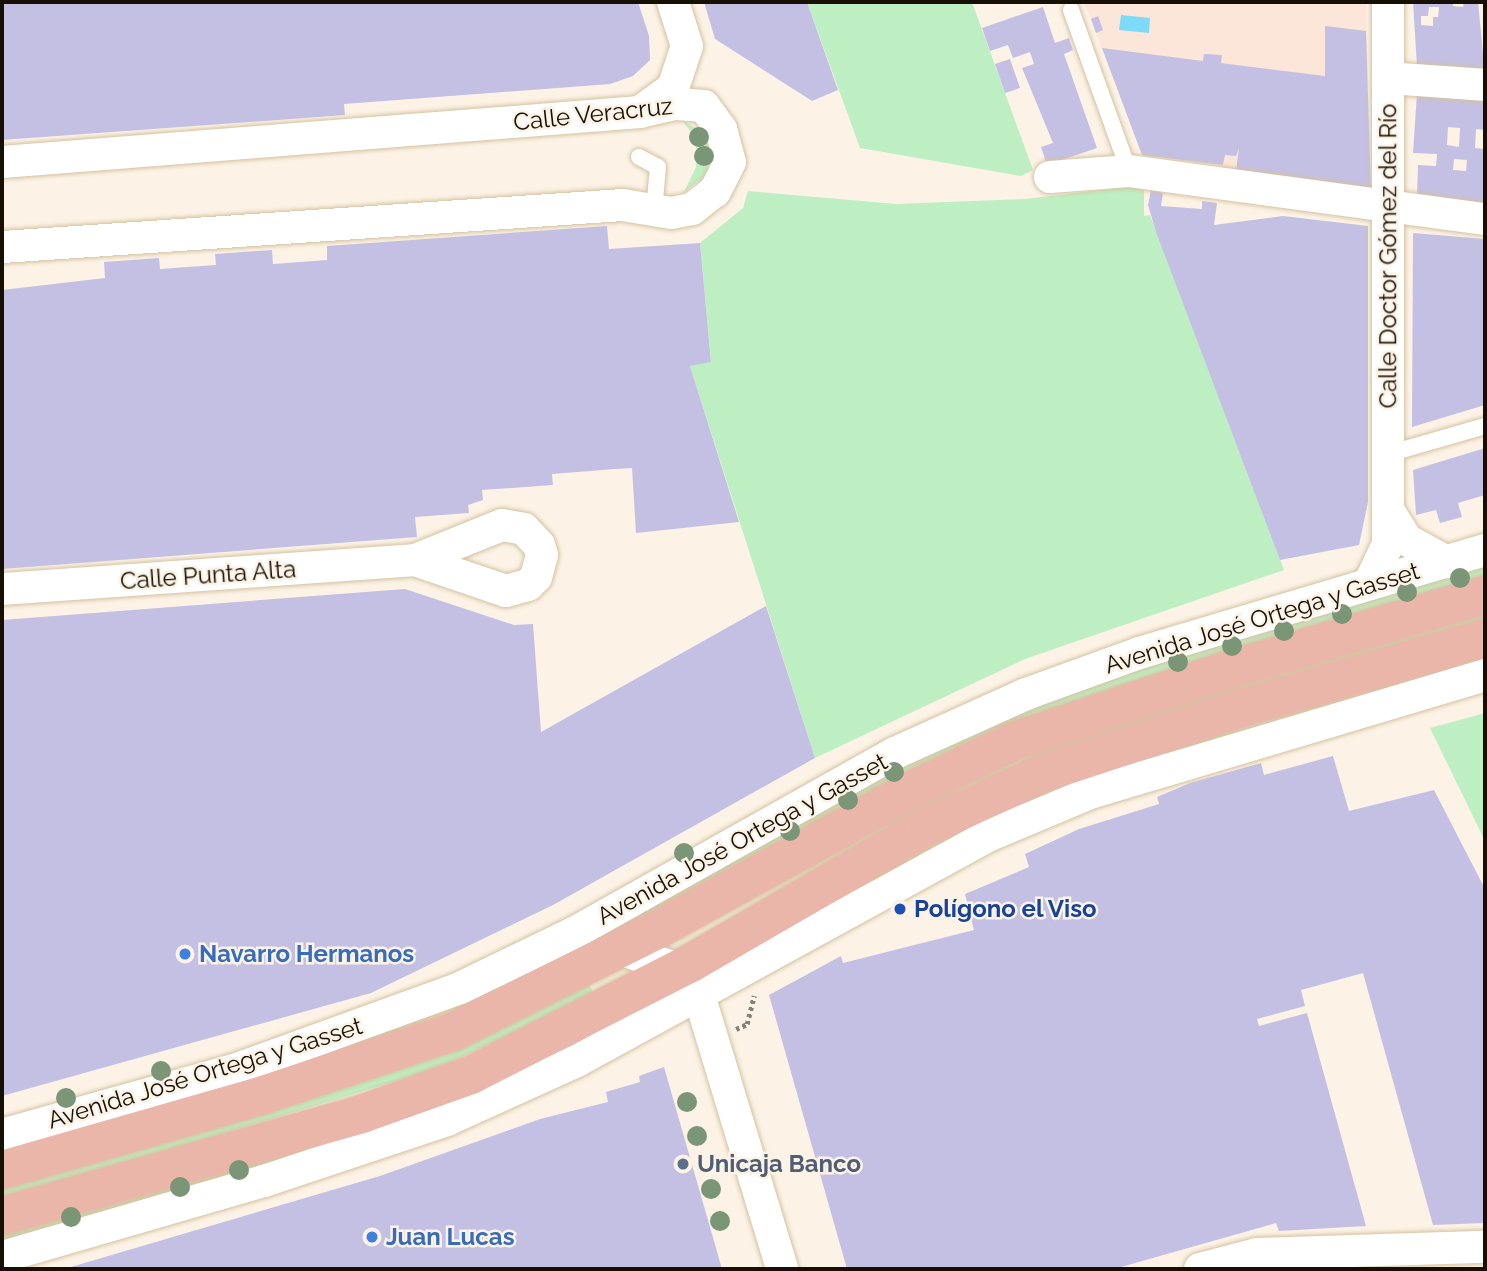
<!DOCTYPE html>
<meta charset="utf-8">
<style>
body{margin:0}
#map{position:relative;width:1487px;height:1271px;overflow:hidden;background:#fcf3e6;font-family:Raleway,sans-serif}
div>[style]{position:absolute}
.industrial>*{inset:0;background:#fce6d9}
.green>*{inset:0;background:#beefc2}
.water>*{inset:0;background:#7ddaf9}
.building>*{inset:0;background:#c4c0e3}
.path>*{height:4.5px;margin-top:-2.25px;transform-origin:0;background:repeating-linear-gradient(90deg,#877f73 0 3.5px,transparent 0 7px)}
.roads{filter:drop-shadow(0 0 2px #d5c1a0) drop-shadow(0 0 2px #d5c1a0)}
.lane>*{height:16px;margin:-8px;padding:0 8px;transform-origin:8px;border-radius:8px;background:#fff}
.street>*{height:32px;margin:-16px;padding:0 16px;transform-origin:16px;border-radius:16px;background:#fff}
.primary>*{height:38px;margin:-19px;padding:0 19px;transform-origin:19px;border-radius:19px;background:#ebb6aa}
.trees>*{width:20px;height:20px;margin:-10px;border-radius:50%;background:#7b9577}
.dots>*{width:19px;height:19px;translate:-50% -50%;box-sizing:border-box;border:4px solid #fcf3e6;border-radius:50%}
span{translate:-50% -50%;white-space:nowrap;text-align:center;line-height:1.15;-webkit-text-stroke:5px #fcf3e6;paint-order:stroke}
.street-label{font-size:24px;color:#160f04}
.transit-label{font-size:24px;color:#164399;font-weight:700}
.left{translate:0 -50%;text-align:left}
.shop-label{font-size:24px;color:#366cbe;font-weight:700}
.service-label{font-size:24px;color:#4e5e75;font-weight:700}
.frame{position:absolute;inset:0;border:4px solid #160f04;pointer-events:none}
</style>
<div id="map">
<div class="industrial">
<div style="clip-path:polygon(1084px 2px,1366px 2px,1371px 192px,1142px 155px)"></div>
</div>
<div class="green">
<div style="clip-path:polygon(807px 2px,972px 2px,1033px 170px,1021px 176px,860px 148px)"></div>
<div style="clip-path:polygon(682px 120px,702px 132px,710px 152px,706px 175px,684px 192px,696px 167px,697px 151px,693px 135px)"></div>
<div style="clip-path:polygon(1144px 185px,1144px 216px,1150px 215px,1284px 570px,1025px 659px,815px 758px,690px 366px,711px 361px,700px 243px,743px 208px,748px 191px,896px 204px,1025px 199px)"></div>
<div style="clip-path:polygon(1485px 561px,1485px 582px,1033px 717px,940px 755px,602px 942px,597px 933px,932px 747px,1100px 678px)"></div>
<div style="clip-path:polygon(1485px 613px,1485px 624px,1025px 763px,1020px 761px,1114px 722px)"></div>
<div style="clip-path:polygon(1485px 713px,1485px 841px,1430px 728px)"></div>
<div style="clip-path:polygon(588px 982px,594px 995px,438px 1068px,2px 1201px,2px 1185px)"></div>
<div style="clip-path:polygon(608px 1019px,613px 1029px,535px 1068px,305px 1155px,2px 1242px,2px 1230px)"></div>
</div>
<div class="water">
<div style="clip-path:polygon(1121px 15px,1150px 18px,1149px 33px,1119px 30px)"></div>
</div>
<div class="building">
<div style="clip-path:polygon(2px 2px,638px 2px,649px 36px,650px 60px,633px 76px,610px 84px,344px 104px,345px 115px,2px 140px)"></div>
<div style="clip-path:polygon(704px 2px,807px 2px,838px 90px,812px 101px,715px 39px)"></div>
<div style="clip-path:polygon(evenodd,1413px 2px,1453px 2px,1453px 6px,1463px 7px,1464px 2px,1478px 2px,1485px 73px,1417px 67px,1413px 2px,1429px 7px,1439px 7px,1438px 17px,1433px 17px,1433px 26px,1421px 25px,1421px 16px,1428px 16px,1429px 7px)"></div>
<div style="clip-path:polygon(1043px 7px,1055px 43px,1069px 38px,1073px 50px,1064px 54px,1097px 148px,1047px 165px,1041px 147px,1053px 143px,1022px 68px,1034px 64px,1030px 52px,1013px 58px,1008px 45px,990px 51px,982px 28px)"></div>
<div style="clip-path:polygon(1098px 16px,1103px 30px,1096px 33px,1091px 19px)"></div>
<div style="clip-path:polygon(1325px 26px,1366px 31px,1371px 192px,1236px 171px,1239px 148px,1236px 156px,1225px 155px,1223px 165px,1142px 155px,1102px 48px,1203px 61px,1204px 54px,1222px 55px,1221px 63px,1325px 76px)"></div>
<div style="clip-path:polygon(1010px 59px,1020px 88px,1005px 93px,995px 64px)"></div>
<div style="clip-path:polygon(evenodd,1417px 93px,1485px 98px,1485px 130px,1476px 129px,1475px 148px,1485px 149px,1485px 203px,1417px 196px,1418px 165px,1436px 166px,1437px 154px,1413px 153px,1417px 93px,1448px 127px,1460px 128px,1459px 147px,1447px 145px,1448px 127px,1417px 93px,1454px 159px,1467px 160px,1466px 171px,1453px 170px,1454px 159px)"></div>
<div style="clip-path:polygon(1151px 190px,1163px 193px,1161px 206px,1202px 209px,1202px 201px,1217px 203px,1214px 225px,1283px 216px,1368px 226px,1368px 502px,1359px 545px,1280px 560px,1156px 232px,1148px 205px)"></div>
<div style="clip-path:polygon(607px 226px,609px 249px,700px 243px,711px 362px,690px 366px,739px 522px,636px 533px,632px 468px,616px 469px,552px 474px,553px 485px,482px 490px,483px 500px,468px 505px,469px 513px,415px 517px,417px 537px,2px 569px,2px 290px,105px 278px,104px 262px,159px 258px,160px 269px,187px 267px,216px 265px,215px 254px,272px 250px,273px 264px,327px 260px,327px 246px)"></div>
<div style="clip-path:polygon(1413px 233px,1485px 239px,1485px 405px,1412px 427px)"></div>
<div style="clip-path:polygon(1485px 448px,1485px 495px,1458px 503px,1462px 517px,1440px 523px,1436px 510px,1416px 515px,1413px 470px)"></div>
<div style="clip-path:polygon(405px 589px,514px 625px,533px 624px,541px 732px,766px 606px,815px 758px,553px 905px,371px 993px,2px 1096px,2px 620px)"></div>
<div style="clip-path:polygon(1333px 756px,1349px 811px,1434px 790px,1485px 889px,1485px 1223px,1433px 1225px,1363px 973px,1301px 990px,1305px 1006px,1257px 1019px,1259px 1026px,1307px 1013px,1366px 1226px,1279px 1231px,1276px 1223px,1114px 1269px,847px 1269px,769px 995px,841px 956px,843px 963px,974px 930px,965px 894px,1029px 867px,1025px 854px,1079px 829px,1159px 804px,1157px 797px,1190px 783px,1261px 763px,1264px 775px)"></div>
<div style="clip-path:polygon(664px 1067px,722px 1269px,64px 1269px,380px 1176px,540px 1119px,608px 1102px,606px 1092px,640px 1082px,639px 1076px)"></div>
</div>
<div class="path">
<div style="left:736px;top:1029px;width:12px;rotate:-24deg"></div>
<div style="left:747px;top:1024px;width:29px;rotate:-76deg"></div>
</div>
<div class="roads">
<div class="lane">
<div style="left:1071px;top:10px;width:171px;rotate:70.2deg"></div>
<div style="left:639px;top:157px;width:21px;rotate:28deg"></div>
<div style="left:658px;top:167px;width:43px;rotate:95.3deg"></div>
<div style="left:1388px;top:454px;width:101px;rotate:-16.1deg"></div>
</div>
<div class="street">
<div style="left:1388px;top:78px;width:97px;rotate:4.1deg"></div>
<div style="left:644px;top:109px;width:36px;rotate:-36deg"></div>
<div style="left:673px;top:88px;width:44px;rotate:-71.6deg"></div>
<div style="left:687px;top:46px;width:46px;rotate:-107.7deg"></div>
<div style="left:2px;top:162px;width:640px;rotate:-4.48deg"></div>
<div style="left:640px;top:112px;width:37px;rotate:-13deg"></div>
<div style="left:676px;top:104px;width:28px;rotate:4deg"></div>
<div style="left:704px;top:106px;width:29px;rotate:54deg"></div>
<div style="left:721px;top:129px;width:34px;rotate:75deg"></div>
<div style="left:730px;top:162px;width:33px;rotate:117deg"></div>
<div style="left:715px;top:191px;width:29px;rotate:142deg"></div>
<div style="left:692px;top:209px;width:21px;rotate:169deg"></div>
<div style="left:671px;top:213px;width:49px;rotate:-170.5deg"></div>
<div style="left:623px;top:205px;width:622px;rotate:176.13deg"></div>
<div style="left:1050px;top:177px;width:79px;rotate:-4.3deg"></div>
<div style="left:1129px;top:171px;width:359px;rotate:7.7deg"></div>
<div style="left:1388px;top:510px;width:36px;rotate:58deg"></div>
<div style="left:1407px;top:540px;width:46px;rotate:28.8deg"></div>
<div style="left:1369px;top:584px;width:44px;rotate:-64.6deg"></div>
<div style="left:1388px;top:544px;width:542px;rotate:-90deg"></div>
<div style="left:2px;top:589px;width:414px;rotate:-4deg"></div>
<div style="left:415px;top:560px;width:94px;rotate:-21.9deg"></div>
<div style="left:502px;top:525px;width:22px;rotate:10deg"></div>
<div style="left:524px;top:529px;width:22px;rotate:47deg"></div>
<div style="left:539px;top:545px;width:10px;rotate:73deg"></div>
<div style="left:542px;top:555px;width:23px;rotate:105deg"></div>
<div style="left:536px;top:577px;width:11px;rotate:135deg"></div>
<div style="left:528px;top:585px;width:23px;rotate:165deg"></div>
<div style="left:506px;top:591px;width:96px;rotate:-161.2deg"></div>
<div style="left:620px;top:949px;width:61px;rotate:19deg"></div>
<div style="left:678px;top:969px;width:33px;rotate:51deg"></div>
<div style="left:699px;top:995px;width:286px;rotate:73.1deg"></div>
<div style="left:2px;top:1135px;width:241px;rotate:-15.7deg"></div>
<div style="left:234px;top:1070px;width:240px;rotate:-19.9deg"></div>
<div style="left:460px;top:988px;width:127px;rotate:-25.8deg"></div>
<div style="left:574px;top:933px;width:368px;rotate:-29.3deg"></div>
<div style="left:895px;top:753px;width:144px;rotate:-24.2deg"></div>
<div style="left:1026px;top:694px;width:120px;rotate:-19.9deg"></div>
<div style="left:1139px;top:653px;width:361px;rotate:-16.6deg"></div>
<div style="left:2px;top:1257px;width:273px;rotate:-16.2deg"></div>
<div style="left:264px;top:1181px;width:193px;rotate:-18.4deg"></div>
<div style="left:447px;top:1120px;width:143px;rotate:-24.4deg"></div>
<div style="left:577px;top:1061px;width:471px;rotate:-28.7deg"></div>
<div style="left:990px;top:835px;width:112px;rotate:-22.7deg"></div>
<div style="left:1093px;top:792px;width:409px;rotate:-16.6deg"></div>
<div style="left:1200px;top:1269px;width:59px;rotate:-14.7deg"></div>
<div style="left:1257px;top:1254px;width:228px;rotate:-1.8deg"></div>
</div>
<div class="primary">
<div style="left:2px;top:1170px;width:272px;rotate:-16deg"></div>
<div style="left:263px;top:1095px;width:202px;rotate:-18.4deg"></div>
<div style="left:455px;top:1031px;width:224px;rotate:-26.6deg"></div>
<div style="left:655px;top:931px;width:293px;rotate:-28.8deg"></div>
<div style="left:912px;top:790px;width:116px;rotate:-25.5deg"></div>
<div style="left:1017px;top:740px;width:222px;rotate:-18.4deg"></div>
<div style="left:1228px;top:670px;width:268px;rotate:-16.3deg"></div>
<div style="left:2px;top:1216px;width:374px;rotate:-15.8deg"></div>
<div style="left:362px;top:1114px;width:116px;rotate:-19.7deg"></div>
<div style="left:471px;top:1075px;width:247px;rotate:-27deg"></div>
<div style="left:691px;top:963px;width:272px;rotate:-30.1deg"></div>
<div style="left:926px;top:827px;width:129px;rotate:-24.8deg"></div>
<div style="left:1043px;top:773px;width:208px;rotate:-18.2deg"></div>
<div style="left:1241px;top:708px;width:254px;rotate:-16deg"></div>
</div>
</div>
<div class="trees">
<div style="left:699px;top:137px"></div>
<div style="left:704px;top:156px"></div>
<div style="left:1460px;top:578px"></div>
<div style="left:1407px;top:592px"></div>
<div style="left:1342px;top:614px"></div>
<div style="left:1284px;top:631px"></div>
<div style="left:1232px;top:646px"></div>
<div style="left:1178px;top:662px"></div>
<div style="left:894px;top:772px"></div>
<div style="left:848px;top:800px"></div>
<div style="left:790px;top:831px"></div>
<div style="left:684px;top:853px"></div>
<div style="left:161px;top:1071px"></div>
<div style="left:66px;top:1098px"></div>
<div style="left:687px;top:1102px"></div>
<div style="left:697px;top:1136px"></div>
<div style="left:239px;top:1170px"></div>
<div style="left:180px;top:1187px"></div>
<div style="left:711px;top:1189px"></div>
<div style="left:71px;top:1217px"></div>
<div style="left:720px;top:1221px"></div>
</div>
<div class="dots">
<div style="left:900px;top:909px;background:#1a4fb4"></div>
<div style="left:185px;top:954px;background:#3f7fe0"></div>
<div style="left:683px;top:1164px;background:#5c6f8a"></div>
<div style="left:372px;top:1237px;background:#3f7fe0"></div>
</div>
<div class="street-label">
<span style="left:593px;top:114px;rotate:-6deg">Calle Veracruz</span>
<span style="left:1388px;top:256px;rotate:-90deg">Calle Doctor Gómez del Río</span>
<span style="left:208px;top:575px;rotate:-4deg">Calle Punta Alta</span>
<span style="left:1262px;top:618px;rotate:-17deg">Avenida José Ortega y Gasset</span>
<span style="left:742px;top:839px;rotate:-29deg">Avenida José Ortega y Gasset</span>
<span style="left:205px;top:1073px;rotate:-17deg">Avenida José Ortega y Gasset</span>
</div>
<div class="transit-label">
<span class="left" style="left:914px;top:909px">Polígono el Viso</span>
</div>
<div class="shop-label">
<span class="left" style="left:199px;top:954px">Navarro Hermanos</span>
<span class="left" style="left:386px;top:1237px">Juan Lucas</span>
</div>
<div class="service-label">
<span class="left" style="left:697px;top:1164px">Unicaja Banco</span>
</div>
<div class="frame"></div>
</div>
